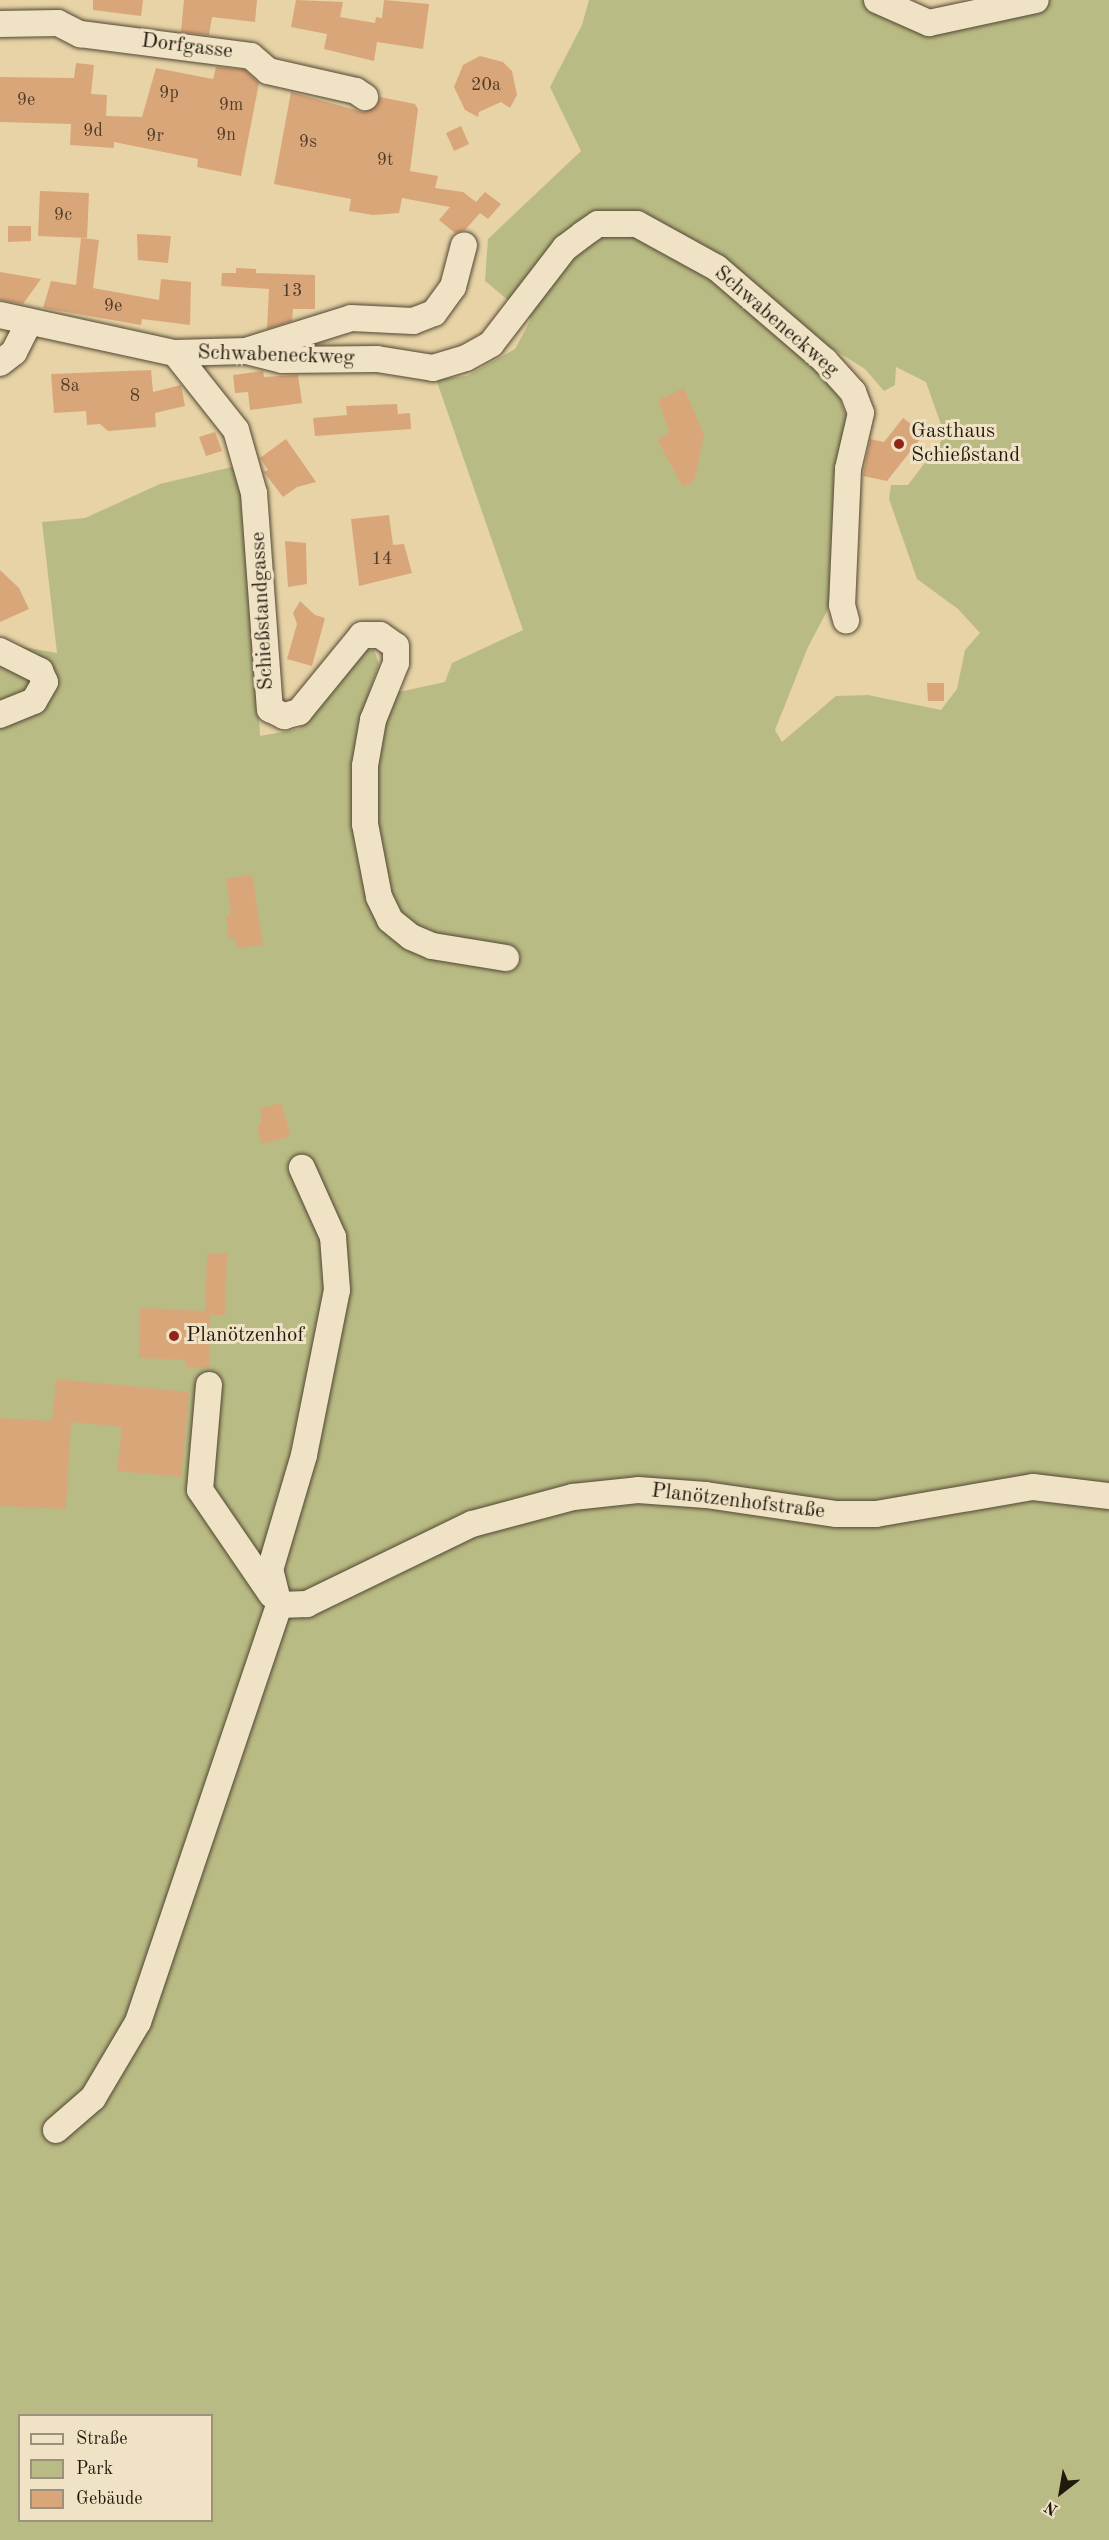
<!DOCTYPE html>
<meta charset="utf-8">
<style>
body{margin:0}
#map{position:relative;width:1109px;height:2540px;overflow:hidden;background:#e7d3a6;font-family:"Old Standard TT",serif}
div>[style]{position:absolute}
.green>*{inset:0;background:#b9bb84}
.building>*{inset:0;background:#d9a67a}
.roads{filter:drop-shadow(0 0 2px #534733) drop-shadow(0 0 2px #534733)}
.minor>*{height:26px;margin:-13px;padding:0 13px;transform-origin:13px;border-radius:13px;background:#efe2c5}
.dots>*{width:16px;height:16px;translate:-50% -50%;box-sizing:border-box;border:3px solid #efe2c5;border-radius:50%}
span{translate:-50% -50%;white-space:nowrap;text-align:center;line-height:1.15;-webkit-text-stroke:6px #efe2c5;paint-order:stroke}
.number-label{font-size:18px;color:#503c28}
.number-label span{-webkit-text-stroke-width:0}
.street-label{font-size:21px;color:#22180d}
.poi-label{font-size:21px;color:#22180d}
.left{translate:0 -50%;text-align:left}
.legend{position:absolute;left:18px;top:2414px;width:195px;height:108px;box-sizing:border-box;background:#efe2c5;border:2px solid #9d917b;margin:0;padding:8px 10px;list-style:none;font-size:18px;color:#22180d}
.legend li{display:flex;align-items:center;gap:12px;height:30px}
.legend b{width:30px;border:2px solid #9d917b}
.north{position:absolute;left:1031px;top:2462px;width:60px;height:60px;-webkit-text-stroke:4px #efe2c5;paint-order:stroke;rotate:211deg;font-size:16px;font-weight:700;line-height:24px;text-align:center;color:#22180d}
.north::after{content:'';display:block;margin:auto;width:21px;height:27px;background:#22180d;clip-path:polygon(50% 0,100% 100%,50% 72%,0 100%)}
</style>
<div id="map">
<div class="green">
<div style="clip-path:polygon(evenodd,589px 0,861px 0,940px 25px,1047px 4px,1050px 0,1109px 0,1109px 2540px,0 2540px,0 643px,57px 653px,42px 522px,85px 518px,160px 484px,236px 466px,250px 532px,260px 736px,299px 729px,358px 650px,374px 650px,379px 664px,367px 699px,445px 682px,452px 663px,523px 630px,436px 379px,467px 376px,515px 349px,531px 319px,485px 281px,488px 239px,581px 151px,550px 87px,582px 25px,589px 0,830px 347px,865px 369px,884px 391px,895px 385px,896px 367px,926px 382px,945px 436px,908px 485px,891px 485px,889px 499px,917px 579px,958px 609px,980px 633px,965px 650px,957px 689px,941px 710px,868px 695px,836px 696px,782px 742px,775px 730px,808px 647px,834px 598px,851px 428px,833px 382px,807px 355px,830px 347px,589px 0,20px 2416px,212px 2416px,212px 2520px,20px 2520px,20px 2416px)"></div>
</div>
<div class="building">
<div style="clip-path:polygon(93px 0,143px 0,141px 16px,93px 10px)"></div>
<div style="clip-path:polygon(184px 0,257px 0,255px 22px,212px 17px,209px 35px,181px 32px)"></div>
<div style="clip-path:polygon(296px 0,343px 2px,340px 17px,375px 23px,376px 17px,382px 18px,384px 0,429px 4px,423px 49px,377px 42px,374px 61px,324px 49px,327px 34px,291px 27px)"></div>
<div style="clip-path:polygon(480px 56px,503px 62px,512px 71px,517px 95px,510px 108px,501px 102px,479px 112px,478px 117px,465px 110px,454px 87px,463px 65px)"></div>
<div style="clip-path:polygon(76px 63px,94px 65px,91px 94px,107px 95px,106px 116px,142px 117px,156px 68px,213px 79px,216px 67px,245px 70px,259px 83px,241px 176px,197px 167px,198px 159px,114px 142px,114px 148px,70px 145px,71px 124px,0 122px,0 77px,74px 78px)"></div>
<div style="clip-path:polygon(291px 92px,363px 112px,377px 106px,380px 97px,415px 104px,418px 109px,410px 171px,438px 176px,435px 188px,463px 192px,476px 202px,485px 192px,501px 204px,488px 219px,480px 213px,465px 230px,455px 233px,439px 220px,450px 207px,402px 198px,399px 213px,373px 215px,349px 211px,351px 199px,274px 184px)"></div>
<div style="clip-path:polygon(461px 126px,469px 144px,454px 151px,446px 133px)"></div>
<div style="clip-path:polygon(40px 191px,89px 193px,87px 238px,38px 236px)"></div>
<div style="clip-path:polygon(8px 226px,31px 226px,31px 241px,8px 242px)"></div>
<div style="clip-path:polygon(137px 234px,171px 236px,168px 263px,138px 260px)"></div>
<div style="clip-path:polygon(81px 238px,99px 240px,93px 288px,159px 300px,161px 279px,191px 282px,190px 325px,142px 319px,141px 325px,43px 308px,51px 281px,76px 285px)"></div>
<div style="clip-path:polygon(236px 268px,256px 269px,256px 273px,315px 275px,315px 309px,293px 309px,292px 321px,267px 329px,269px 289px,221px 286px,222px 273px,236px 273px)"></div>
<div style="clip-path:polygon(0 272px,18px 275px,41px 279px,23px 304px,0 300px)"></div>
<div style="clip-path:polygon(151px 370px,153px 392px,181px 385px,185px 406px,155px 413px,156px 427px,108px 431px,100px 424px,87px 425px,86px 411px,54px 413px,51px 374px)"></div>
<div style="clip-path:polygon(263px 371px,264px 377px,298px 375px,302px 403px,250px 410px,248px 392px,235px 393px,233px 375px)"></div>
<div style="clip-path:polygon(684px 388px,704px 435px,694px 482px,683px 487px,657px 439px,670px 433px,658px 400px)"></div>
<div style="clip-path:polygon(397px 404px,398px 414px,410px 413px,411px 429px,315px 436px,313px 418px,347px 415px,346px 406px)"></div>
<div style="clip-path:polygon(903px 418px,924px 434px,887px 481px,863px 476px,870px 439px,884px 442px)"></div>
<div style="clip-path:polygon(215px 432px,222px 451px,206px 456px,199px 437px)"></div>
<div style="clip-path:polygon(286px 439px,316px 482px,297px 487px,283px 497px,264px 472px,268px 470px,260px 458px)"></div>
<div style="clip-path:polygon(389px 515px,393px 545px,404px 544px,412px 573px,359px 586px,351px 519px)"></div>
<div style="clip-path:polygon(285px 541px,306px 543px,307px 584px,288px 587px)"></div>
<div style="clip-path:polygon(0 570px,19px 588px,29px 609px,0 622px)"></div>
<div style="clip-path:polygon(300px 601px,315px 615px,325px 618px,312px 666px,287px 659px,297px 624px,293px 613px)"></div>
<div style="clip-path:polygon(927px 683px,944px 683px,944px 701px,928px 701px)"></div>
<div style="clip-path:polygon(252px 874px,263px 945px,237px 948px,235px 938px,229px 939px,226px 915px,231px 914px,226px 879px)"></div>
<div style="clip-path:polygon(281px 1103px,291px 1136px,262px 1144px,257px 1128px,262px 1120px,259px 1109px)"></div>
<div style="clip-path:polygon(207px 1253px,227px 1254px,225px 1315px,210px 1315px,209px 1368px,186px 1367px,186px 1360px,139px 1358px,140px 1308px,205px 1311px)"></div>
<div style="clip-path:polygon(56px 1379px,189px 1392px,181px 1477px,117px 1471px,122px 1427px,71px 1422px,66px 1509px,0 1506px,0 1418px,52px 1421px)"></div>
</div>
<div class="roads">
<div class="minor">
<div style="left:877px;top:0;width:57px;rotate:23.9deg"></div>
<div style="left:929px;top:23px;width:109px;rotate:-12.1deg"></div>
<div style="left:0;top:24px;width:58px;rotate:-1deg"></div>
<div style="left:58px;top:23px;width:25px;rotate:27deg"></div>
<div style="left:80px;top:34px;width:172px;rotate:7.3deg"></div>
<div style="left:251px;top:56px;width:23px;rotate:41deg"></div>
<div style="left:268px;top:71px;width:90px;rotate:12.8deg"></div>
<div style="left:356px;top:91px;width:11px;rotate:34deg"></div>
<div style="left:0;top:315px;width:179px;rotate:12.3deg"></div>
<div style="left:175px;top:353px;width:71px;rotate:-1.6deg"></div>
<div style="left:246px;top:351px;width:37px;rotate:14deg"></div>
<div style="left:282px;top:360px;width:95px;rotate:-0.6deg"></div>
<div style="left:377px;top:359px;width:57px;rotate:9.1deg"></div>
<div style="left:433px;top:368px;width:34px;rotate:-17deg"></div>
<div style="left:466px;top:358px;width:29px;rotate:-29deg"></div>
<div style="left:491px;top:344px;width:121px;rotate:-52.4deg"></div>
<div style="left:565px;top:248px;width:21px;rotate:-37deg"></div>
<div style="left:582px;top:235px;width:19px;rotate:-35deg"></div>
<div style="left:598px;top:224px;width:39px"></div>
<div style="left:637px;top:224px;width:91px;rotate:28.8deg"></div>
<div style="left:717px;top:268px;width:143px;rotate:40.7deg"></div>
<div style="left:825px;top:361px;width:42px;rotate:47.9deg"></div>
<div style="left:853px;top:392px;width:22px;rotate:69deg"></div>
<div style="left:861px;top:413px;width:57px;rotate:103.1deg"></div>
<div style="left:848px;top:469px;width:136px;rotate:92.5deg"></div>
<div style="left:842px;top:605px;width:16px;rotate:75deg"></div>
<div style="left:246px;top:351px;width:110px;rotate:-17.4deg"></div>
<div style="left:351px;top:318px;width:62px;rotate:2.8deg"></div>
<div style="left:413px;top:321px;width:22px;rotate:-21deg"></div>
<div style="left:434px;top:313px;width:32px;rotate:-54deg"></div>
<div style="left:453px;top:287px;width:43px;rotate:-75.3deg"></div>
<div style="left:175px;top:353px;width:98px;rotate:51.6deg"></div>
<div style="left:236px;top:430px;width:66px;rotate:74.1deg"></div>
<div style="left:254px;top:493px;width:217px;rotate:85.8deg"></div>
<div style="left:270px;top:709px;width:16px;rotate:27deg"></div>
<div style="left:284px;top:716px;width:16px;rotate:-15deg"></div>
<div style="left:299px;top:712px;width:99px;rotate:-50.7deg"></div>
<div style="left:362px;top:635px;width:18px"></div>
<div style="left:380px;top:635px;width:19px;rotate:35deg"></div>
<div style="left:396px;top:646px;width:17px;rotate:90deg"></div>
<div style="left:396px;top:663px;width:61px;rotate:112deg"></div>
<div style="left:373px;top:720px;width:47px;rotate:99.9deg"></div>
<div style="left:365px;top:766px;width:58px;rotate:90deg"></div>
<div style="left:365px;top:824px;width:74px;rotate:79.1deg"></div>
<div style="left:379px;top:897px;width:25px;rotate:64deg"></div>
<div style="left:390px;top:920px;width:27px;rotate:39deg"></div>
<div style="left:411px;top:937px;width:23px;rotate:23deg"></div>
<div style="left:432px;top:946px;width:75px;rotate:9.2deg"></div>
<div style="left:0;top:363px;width:18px;rotate:-38deg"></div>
<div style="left:14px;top:352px;width:34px;rotate:-63deg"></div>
<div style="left:0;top:651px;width:45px;rotate:26.6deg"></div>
<div style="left:40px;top:671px;width:12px;rotate:66deg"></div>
<div style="left:45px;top:682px;width:22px;rotate:120deg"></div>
<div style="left:34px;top:701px;width:37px;rotate:158deg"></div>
<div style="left:209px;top:1385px;width:105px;rotate:94.9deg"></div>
<div style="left:200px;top:1490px;width:127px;rotate:55.6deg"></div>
<div style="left:279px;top:1605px;width:28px;rotate:-2deg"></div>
<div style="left:307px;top:1604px;width:183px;rotate:-25.9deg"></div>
<div style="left:472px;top:1524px;width:105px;rotate:-15deg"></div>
<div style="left:573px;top:1497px;width:65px;rotate:-6.1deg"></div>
<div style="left:638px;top:1490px;width:68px;rotate:4.2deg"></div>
<div style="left:706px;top:1495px;width:132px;rotate:8.3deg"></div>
<div style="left:837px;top:1514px;width:39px"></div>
<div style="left:876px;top:1514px;width:159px;rotate:-9.8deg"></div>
<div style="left:1033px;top:1487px;width:77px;rotate:6.8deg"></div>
<div style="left:56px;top:2130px;width:49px;rotate:-40.9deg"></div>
<div style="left:93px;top:2098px;width:88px;rotate:-59.4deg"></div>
<div style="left:138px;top:2022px;width:440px;rotate:-71.3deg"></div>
<div style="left:279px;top:1605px;width:36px;rotate:-104deg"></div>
<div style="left:270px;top:1570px;width:120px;rotate:-73.5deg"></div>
<div style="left:304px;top:1455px;width:168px;rotate:-78.7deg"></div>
<div style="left:337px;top:1290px;width:53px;rotate:-94.3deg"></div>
<div style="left:333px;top:1237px;width:76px;rotate:-114.2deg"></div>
</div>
</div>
<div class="dots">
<div style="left:899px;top:444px;background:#8f2418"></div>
<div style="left:174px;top:1336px;background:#8f2418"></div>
</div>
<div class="number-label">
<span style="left:486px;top:85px">20a</span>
<span style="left:169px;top:93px">9p</span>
<span style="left:26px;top:100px">9e</span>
<span style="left:231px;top:105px">9m</span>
<span style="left:93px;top:131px">9d</span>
<span style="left:226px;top:135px">9n</span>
<span style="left:155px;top:136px">9r</span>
<span style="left:308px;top:142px">9s</span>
<span style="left:385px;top:160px">9t</span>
<span style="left:63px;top:215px">9c</span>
<span style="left:292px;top:291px">13</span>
<span style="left:113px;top:306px">9e</span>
<span style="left:70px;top:386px">8a</span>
<span style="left:135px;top:396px">8</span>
<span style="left:382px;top:559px">14</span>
</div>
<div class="street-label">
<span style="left:187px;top:47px;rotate:7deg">Dorfgasse</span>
<span style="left:776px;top:322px;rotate:41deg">Schwabeneckweg</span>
<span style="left:276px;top:356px;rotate:2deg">Schwabeneckweg</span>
<span style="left:263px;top:611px;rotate:-93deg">Schießstandgasse</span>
<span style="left:738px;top:1502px;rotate:7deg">Planötzenhofstraße</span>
</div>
<div class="poi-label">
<span class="left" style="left:911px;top:444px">Gasthaus<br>Schießstand</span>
<span class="left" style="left:186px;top:1336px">Planötzenhof</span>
</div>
<ul class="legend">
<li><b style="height:8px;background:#efe2c5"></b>Straße</li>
<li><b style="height:16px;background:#b9bb84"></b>Park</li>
<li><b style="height:16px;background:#d9a67a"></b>Gebäude</li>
</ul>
<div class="north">N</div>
</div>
